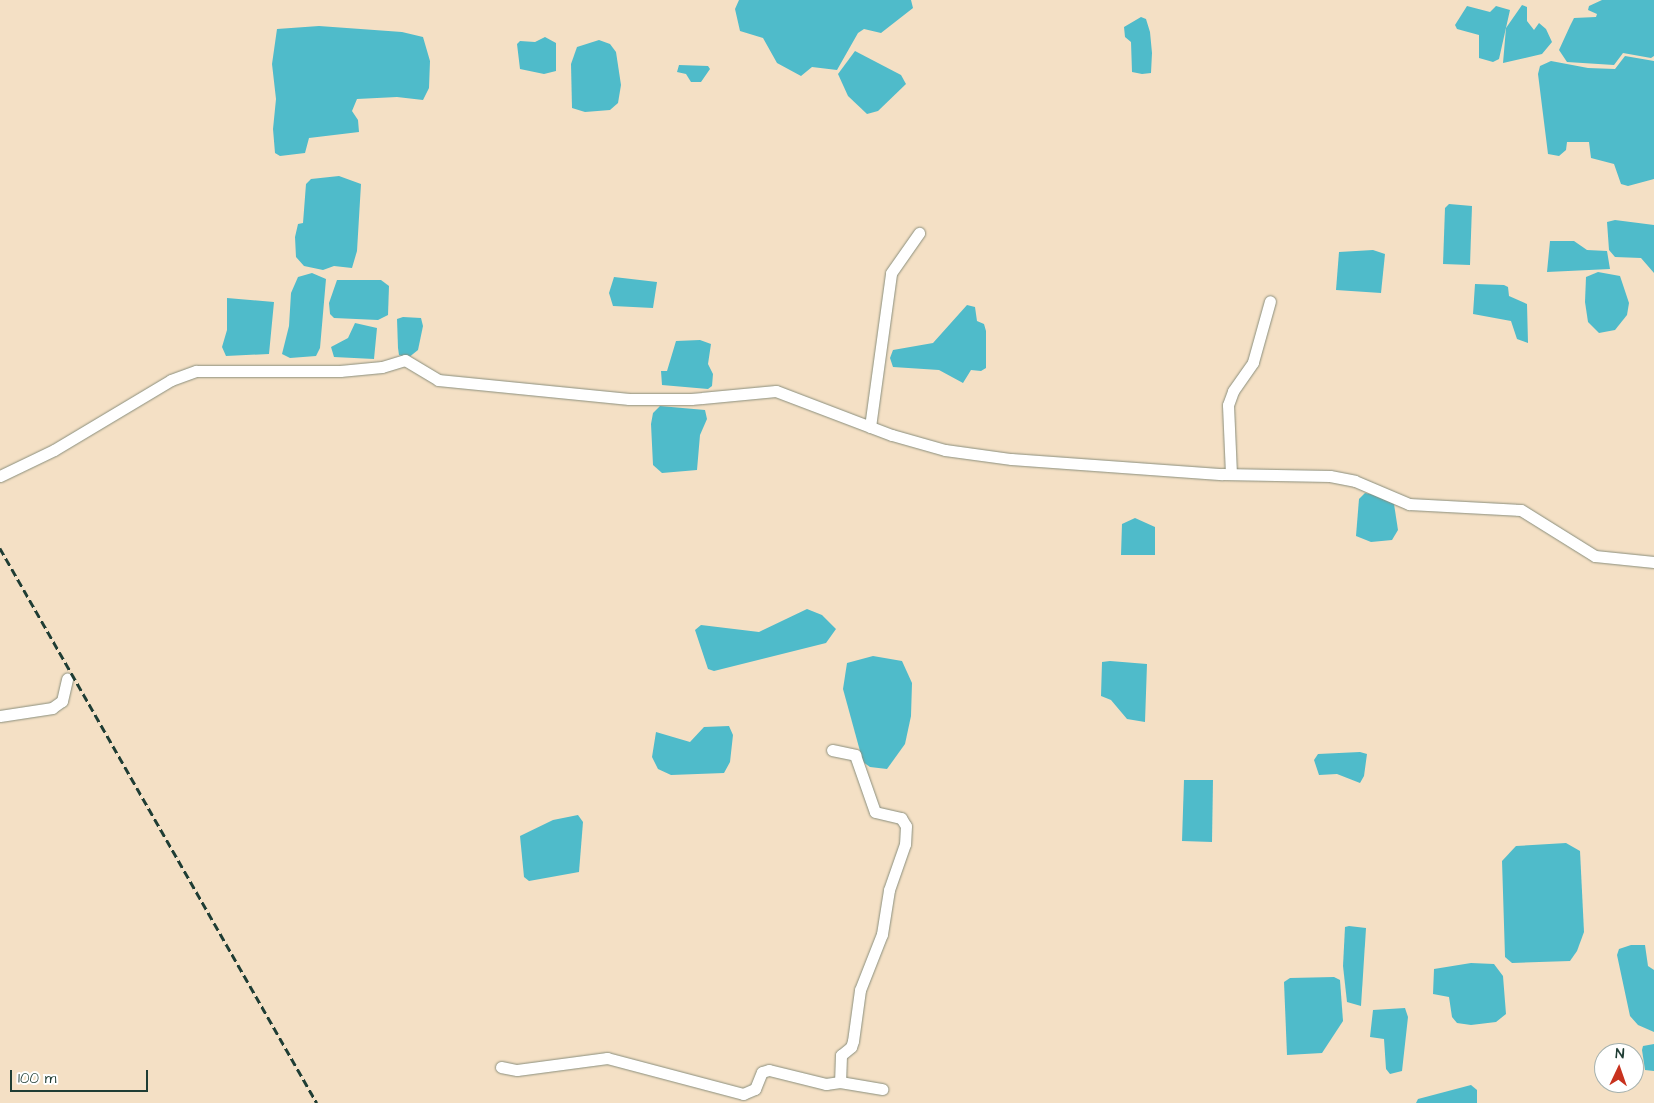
<!DOCTYPE html>
<style>
body{margin:0}
#map{position:relative;width:1654px;height:1103px;overflow:hidden;background:#f4e0c5;font-family:"Architects Daughter",sans-serif}
div>[style]{position:absolute}
.water>*{inset:0;background:#4fbbca}
.roads{filter:drop-shadow(0 0 1px #8a8e7c) drop-shadow(0 0 1px #8a8e7c)}
.minor>*{height:11px;margin:-5.5px;padding:0 5.5px;transform-origin:5.5px;border-radius:5.5px;background:#fff}
.rail>*{height:2.5px;margin-top:-1.25px;transform-origin:0;background:repeating-linear-gradient(90deg,#1f3d34 0 8px,transparent 0 12px)}
span{translate:-50% -50%;white-space:nowrap;text-align:center;line-height:1.15;-webkit-text-stroke:4px #fff;paint-order:stroke}
.north{position:absolute;left:1594px;top:1043px;width:50px;height:50px;box-sizing:border-box;background:#fff;border:1px solid #a5b1ae;border-radius:50%;rotate:3deg;font-size:14px;font-weight:700;line-height:20px;text-align:center;color:#1f3d34}
.north::after{content:'';display:block;margin:auto;width:18px;height:22px;background:#c8321e;clip-path:polygon(50% 0,100% 100%,50% 72%,0 100%)}
.scale{position:absolute;left:10px;top:1070px;width:138px;height:22px;box-sizing:border-box;border:2px solid #1f3d34;border-top:0;padding-left:6px;font-size:15px;line-height:18px;white-space:nowrap;color:#1f3d34;-webkit-text-stroke:4px #fff;paint-order:stroke}
</style>
<div id="map">
<div class="water">
<div style="clip-path:polygon(739px 0,911px 0,913px 8px,881px 33px,864px 29px,858px 33px,837px 70px,812px 67px,801px 76px,777px 63px,763px 38px,740px 31px,735px 9px)"></div>
<div style="clip-path:polygon(1602px 0,1654px 0,1654px 56px,1651px 58px,1623px 53px,1614px 65px,1567px 62px,1559px 50px,1570px 26px,1574px 18px,1596px 17px,1597px 14px,1588px 10px,1589px 6px)"></div>
<div style="clip-path:polygon(1522px 5px,1527px 7px,1527px 21px,1534px 30px,1539px 23px,1546px 29px,1552px 42px,1542px 54px,1503px 63px,1506px 28px)"></div>
<div style="clip-path:polygon(1467px 6px,1490px 12px,1496px 6px,1510px 10px,1499px 59px,1493px 62px,1479px 58px,1479px 35px,1457px 29px,1455px 25px)"></div>
<div style="clip-path:polygon(1141px 17px,1146px 19px,1150px 32px,1152px 53px,1151px 73px,1142px 74px,1132px 72px,1131px 42px,1125px 37px,1124px 27px)"></div>
<div style="clip-path:polygon(319px 26px,402px 32px,423px 37px,430px 61px,429px 88px,423px 100px,397px 97px,357px 99px,352px 111px,358px 120px,359px 132px,309px 138px,305px 153px,280px 156px,275px 153px,273px 129px,276px 99px,272px 64px,277px 29px)"></div>
<div style="clip-path:polygon(545px 37px,556px 43px,556px 71px,544px 74px,520px 69px,517px 44px,520px 41px,535px 42px)"></div>
<div style="clip-path:polygon(599px 40px,610px 44px,616px 52px,621px 85px,618px 103px,610px 110px,585px 112px,572px 108px,571px 64px,577px 47px)"></div>
<div style="clip-path:polygon(855px 51px,901px 75px,906px 84px,878px 111px,867px 114px,848px 96px,838px 74px)"></div>
<div style="clip-path:polygon(1625px 56px,1654px 61px,1654px 179px,1628px 186px,1621px 184px,1614px 164px,1591px 158px,1589px 142px,1567px 142px,1566px 150px,1559px 156px,1548px 154px,1538px 74px,1540px 66px,1551px 61px,1588px 68px,1615px 69px)"></div>
<div style="clip-path:polygon(679px 65px,708px 66px,710px 69px,701px 82px,691px 82px,686px 74px,677px 72px)"></div>
<div style="clip-path:polygon(339px 176px,361px 184px,357px 251px,352px 268px,334px 266px,323px 270px,304px 266px,296px 257px,295px 237px,298px 224px,303px 223px,306px 184px,311px 179px)"></div>
<div style="clip-path:polygon(1449px 204px,1472px 206px,1470px 265px,1443px 264px,1445px 208px)"></div>
<div style="clip-path:polygon(1615px 220px,1654px 225px,1654px 273px,1641px 258px,1615px 257px,1609px 250px,1607px 222px)"></div>
<div style="clip-path:polygon(1550px 241px,1574px 241px,1587px 250px,1607px 251px,1610px 269px,1547px 272px)"></div>
<div style="clip-path:polygon(1373px 250px,1385px 254px,1381px 293px,1336px 290px,1339px 252px)"></div>
<div style="clip-path:polygon(1598px 272px,1620px 276px,1629px 303px,1627px 315px,1615px 330px,1599px 333px,1588px 322px,1585px 302px,1586px 277px)"></div>
<div style="clip-path:polygon(312px 273px,326px 279px,320px 348px,316px 356px,290px 358px,282px 354px,289px 326px,291px 293px,298px 277px)"></div>
<div style="clip-path:polygon(614px 277px,657px 282px,653px 308px,613px 306px,609px 293px)"></div>
<div style="clip-path:polygon(337px 280px,381px 280px,389px 286px,388px 315px,378px 320px,334px 318px,330px 314px,329px 303px)"></div>
<div style="clip-path:polygon(1475px 284px,1504px 285px,1508px 287px,1509px 296px,1527px 304px,1528px 343px,1517px 339px,1511px 321px,1473px 314px)"></div>
<div style="clip-path:polygon(227px 298px,274px 302px,269px 354px,226px 356px,222px 347px,227px 330px)"></div>
<div style="clip-path:polygon(967px 305px,975px 307px,977px 321px,984px 324px,986px 331px,986px 368px,981px 371px,971px 370px,963px 383px,939px 370px,893px 367px,890px 358px,893px 350px,933px 343px)"></div>
<div style="clip-path:polygon(403px 317px,421px 318px,423px 326px,418px 350px,408px 358px,399px 355px,398px 348px,397px 319px)"></div>
<div style="clip-path:polygon(355px 323px,377px 328px,374px 359px,334px 357px,331px 347px,348px 338px)"></div>
<div style="clip-path:polygon(700px 340px,711px 344px,708px 364px,713px 374px,712px 386px,708px 389px,662px 385px,661px 371px,667px 371px,676px 341px)"></div>
<div style="clip-path:polygon(660px 406px,705px 410px,707px 419px,700px 435px,697px 470px,662px 473px,653px 465px,651px 424px,653px 413px)"></div>
<div style="clip-path:polygon(1365px 493px,1381px 496px,1394px 504px,1398px 530px,1392px 540px,1371px 542px,1356px 536px,1359px 499px)"></div>
<div style="clip-path:polygon(1135px 518px,1155px 527px,1155px 555px,1121px 555px,1122px 524px)"></div>
<div style="clip-path:polygon(807px 609px,822px 615px,836px 629px,826px 643px,714px 671px,708px 669px,695px 630px,701px 625px,759px 632px)"></div>
<div style="clip-path:polygon(873px 656px,902px 661px,912px 683px,911px 716px,905px 744px,887px 769px,870px 767px,863px 762px,843px 689px,847px 663px)"></div>
<div style="clip-path:polygon(1110px 661px,1147px 664px,1145px 722px,1127px 719px,1111px 700px,1101px 696px,1102px 662px)"></div>
<div style="clip-path:polygon(729px 726px,733px 735px,730px 762px,724px 773px,671px 775px,658px 769px,652px 757px,656px 732px,690px 742px,704px 727px)"></div>
<div style="clip-path:polygon(1360px 752px,1367px 754px,1364px 776px,1360px 783px,1337px 774px,1319px 775px,1314px 760px,1318px 754px)"></div>
<div style="clip-path:polygon(1184px 780px,1213px 780px,1212px 842px,1182px 841px)"></div>
<div style="clip-path:polygon(578px 815px,583px 822px,579px 872px,529px 881px,524px 877px,520px 836px,553px 820px)"></div>
<div style="clip-path:polygon(1566px 843px,1580px 851px,1584px 932px,1577px 951px,1570px 961px,1512px 963px,1505px 957px,1502px 861px,1516px 846px)"></div>
<div style="clip-path:polygon(1349px 926px,1366px 928px,1361px 1006px,1347px 1002px,1343px 966px,1345px 927px)"></div>
<div style="clip-path:polygon(1631px 945px,1645px 945px,1648px 966px,1654px 970px,1654px 1032px,1638px 1025px,1630px 1016px,1617px 955px,1619px 949px)"></div>
<div style="clip-path:polygon(1471px 963px,1494px 964px,1503px 976px,1506px 1014px,1496px 1022px,1471px 1025px,1457px 1023px,1452px 1017px,1449px 997px,1433px 994px,1434px 969px)"></div>
<div style="clip-path:polygon(1334px 977px,1340px 980px,1343px 1021px,1322px 1053px,1287px 1055px,1284px 982px,1290px 978px)"></div>
<div style="clip-path:polygon(1405px 1008px,1408px 1017px,1402px 1071px,1390px 1074px,1386px 1069px,1384px 1039px,1370px 1037px,1373px 1010px)"></div>
<div style="clip-path:polygon(1654px 1044px,1654px 1071px,1645px 1070px,1642px 1050px,1643px 1046px)"></div>
<div style="clip-path:polygon(1471px 1085px,1477px 1090px,1477px 1103px,1416px 1103px,1418px 1099px)"></div>
</div>
<div class="roads">
<div class="minor">
<div style="left:870px;top:427px;width:155px;rotate:-82.2deg"></div>
<div style="left:891px;top:273px;width:49px;rotate:-55deg"></div>
<div style="left:1231px;top:474px;width:69px;rotate:-92.5deg"></div>
<div style="left:1228px;top:405px;width:15px;rotate:-70deg"></div>
<div style="left:1233px;top:391px;width:35px;rotate:-55deg"></div>
<div style="left:1253px;top:362px;width:63px;rotate:-74.4deg"></div>
<div style="left:0;top:476px;width:60px;rotate:-25.7deg"></div>
<div style="left:54px;top:450px;width:136px;rotate:-30.9deg"></div>
<div style="left:171px;top:380px;width:27px;rotate:-20deg"></div>
<div style="left:196px;top:371px;width:144px"></div>
<div style="left:340px;top:371px;width:42px;rotate:-5.4deg"></div>
<div style="left:382px;top:367px;width:24px;rotate:-17deg"></div>
<div style="left:405px;top:360px;width:39px;rotate:31deg"></div>
<div style="left:438px;top:380px;width:192px;rotate:5.7deg"></div>
<div style="left:629px;top:399px;width:62px"></div>
<div style="left:691px;top:399px;width:85px;rotate:-5.4deg"></div>
<div style="left:776px;top:391px;width:124px;rotate:20.8deg"></div>
<div style="left:892px;top:435px;width:55px;rotate:15.8deg"></div>
<div style="left:945px;top:450px;width:67px;rotate:7.8deg"></div>
<div style="left:1011px;top:459px;width:212px;rotate:4.1deg"></div>
<div style="left:1222px;top:474px;width:108px;rotate:1.1deg"></div>
<div style="left:1330px;top:476px;width:25px;rotate:11deg"></div>
<div style="left:1355px;top:481px;width:59px;rotate:23.1deg"></div>
<div style="left:1409px;top:504px;width:112px;rotate:3.1deg"></div>
<div style="left:1521px;top:510px;width:87px;rotate:31.9deg"></div>
<div style="left:1595px;top:556px;width:59px;rotate:5.8deg"></div>
<div style="left:0;top:716px;width:53px;rotate:-8.7deg"></div>
<div style="left:52px;top:708px;width:12px;rotate:-35deg"></div>
<div style="left:62px;top:701px;width:23px;rotate:-77deg"></div>
<div style="left:832px;top:750px;width:24px;rotate:12deg"></div>
<div style="left:855px;top:755px;width:60px;rotate:70.7deg"></div>
<div style="left:875px;top:812px;width:27px;rotate:13deg"></div>
<div style="left:901px;top:818px;width:9px;rotate:58deg"></div>
<div style="left:906px;top:826px;width:18px;rotate:93deg"></div>
<div style="left:905px;top:844px;width:49px;rotate:109.2deg"></div>
<div style="left:889px;top:890px;width:45px;rotate:99deg"></div>
<div style="left:882px;top:934px;width:60px;rotate:111.4deg"></div>
<div style="left:860px;top:990px;width:51px;rotate:97.8deg"></div>
<div style="left:853px;top:1041px;width:6px;rotate:108deg"></div>
<div style="left:851px;top:1047px;width:13px;rotate:141deg"></div>
<div style="left:841px;top:1055px;width:27px;rotate:92deg"></div>
<div style="left:501px;top:1067px;width:16px;rotate:11deg"></div>
<div style="left:517px;top:1070px;width:91px;rotate:-7.6deg"></div>
<div style="left:607px;top:1058px;width:141px;rotate:14.8deg"></div>
<div style="left:743px;top:1094px;width:13px;rotate:-23deg"></div>
<div style="left:755px;top:1089px;width:18px;rotate:-68deg"></div>
<div style="left:762px;top:1072px;width:7px;rotate:-16deg"></div>
<div style="left:769px;top:1070px;width:59px;rotate:13.8deg"></div>
<div style="left:826px;top:1084px;width:14px;rotate:-8deg"></div>
<div style="left:840px;top:1082px;width:43px;rotate:9.5deg"></div>
</div>
</div>
<div class="rail">
<div style="left:0;top:548px;width:639px;rotate:60.27deg"></div>
</div>
<div class="north">N</div>
<div class="scale">100 m</div>
</div>
